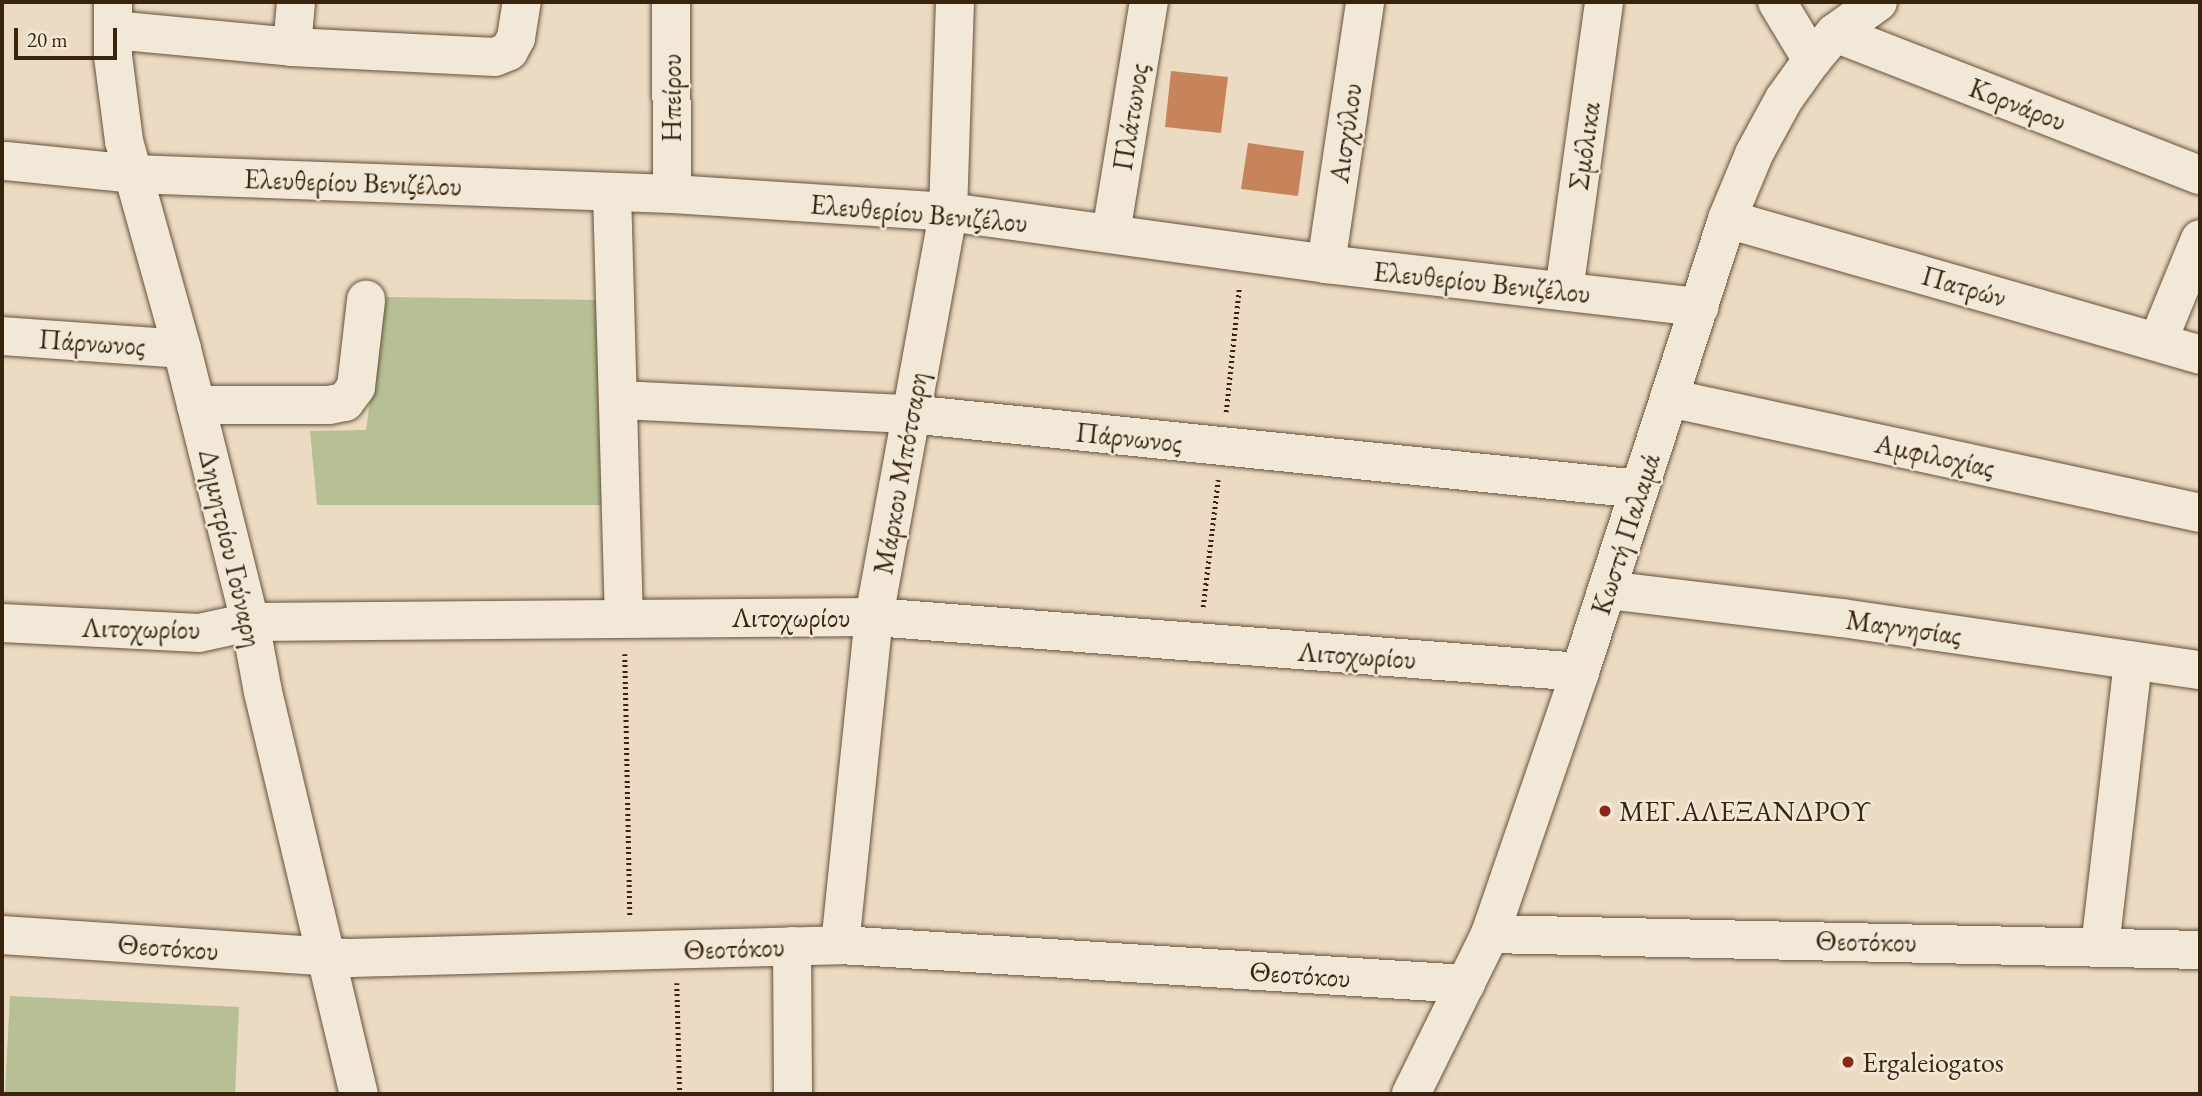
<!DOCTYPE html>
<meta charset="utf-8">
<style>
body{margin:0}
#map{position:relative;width:2202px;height:1096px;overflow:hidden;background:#ebdbc2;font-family:"EB Garamond",serif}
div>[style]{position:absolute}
.green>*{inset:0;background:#b6c094}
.building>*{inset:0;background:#c7845a}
.path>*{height:4.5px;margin-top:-2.25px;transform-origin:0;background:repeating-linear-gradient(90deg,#38230c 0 2px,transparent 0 5.5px)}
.roads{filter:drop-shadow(0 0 2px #65513a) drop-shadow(0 0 2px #65513a)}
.minor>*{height:38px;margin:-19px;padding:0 19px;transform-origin:19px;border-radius:19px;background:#f2e8d7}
.dots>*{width:19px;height:19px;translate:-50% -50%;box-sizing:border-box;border:4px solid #f2e8d7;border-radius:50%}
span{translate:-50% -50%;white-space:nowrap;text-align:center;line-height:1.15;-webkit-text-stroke:5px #f2e8d7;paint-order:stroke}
.street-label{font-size:28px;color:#38230c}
.poi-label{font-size:28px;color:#38230c}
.left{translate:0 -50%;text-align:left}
.frame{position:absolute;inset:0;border:4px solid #38230c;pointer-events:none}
.scale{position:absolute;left:14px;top:28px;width:103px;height:32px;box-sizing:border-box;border:4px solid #38230c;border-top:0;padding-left:9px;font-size:21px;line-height:24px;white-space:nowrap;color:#38230c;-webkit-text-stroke:5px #f2e8d7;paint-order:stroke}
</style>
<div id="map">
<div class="green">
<div style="clip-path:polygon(384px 297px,605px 300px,611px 505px,317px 505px,310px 431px,366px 430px)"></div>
<div style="clip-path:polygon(10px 996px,239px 1007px,235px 1094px,5px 1094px)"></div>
</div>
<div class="building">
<div style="clip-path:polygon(1171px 71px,1228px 77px,1221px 133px,1165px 127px)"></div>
<div style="clip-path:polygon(1248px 143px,1304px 151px,1298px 196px,1241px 189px)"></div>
</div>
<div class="path">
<div style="left:1226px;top:412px;width:125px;rotate:-84deg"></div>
<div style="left:1203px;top:607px;width:128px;rotate:-83.3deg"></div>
<div style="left:625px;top:654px;width:261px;rotate:88.9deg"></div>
<div style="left:677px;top:983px;width:111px;rotate:88.5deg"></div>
</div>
<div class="roads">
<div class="minor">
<div style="left:113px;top:2px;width:54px;rotate:90deg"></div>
<div style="left:113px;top:56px;width:86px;rotate:82.6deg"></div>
<div style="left:124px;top:141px;width:216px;rotate:74.4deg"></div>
<div style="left:182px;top:349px;width:281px;rotate:76deg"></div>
<div style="left:250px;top:622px;width:71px;rotate:79.5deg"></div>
<div style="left:263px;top:692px;width:413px;rotate:76.6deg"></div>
<div style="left:671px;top:2px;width:192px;rotate:89.7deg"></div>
<div style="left:1777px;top:2px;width:68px;rotate:58.9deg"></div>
<div style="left:113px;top:30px;width:180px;rotate:5.4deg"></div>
<div style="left:292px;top:47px;width:203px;rotate:2.8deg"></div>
<div style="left:495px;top:57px;width:15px;rotate:-23deg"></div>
<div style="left:509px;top:51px;width:15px;rotate:-62deg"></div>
<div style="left:516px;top:38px;width:36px;rotate:-81deg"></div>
<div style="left:1835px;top:33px;width:392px;rotate:21.3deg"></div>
<div style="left:292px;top:47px;width:45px;rotate:-84.9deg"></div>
<div style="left:6px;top:161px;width:128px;rotate:5.8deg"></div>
<div style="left:133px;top:174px;width:539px;rotate:2.13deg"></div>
<div style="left:672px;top:194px;width:277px;rotate:3.7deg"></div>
<div style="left:948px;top:212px;width:382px;rotate:7.8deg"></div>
<div style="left:1326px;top:264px;width:376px;rotate:6.6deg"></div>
<div style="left:612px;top:192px;width:425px;rotate:88.4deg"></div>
<div style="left:1727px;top:219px;width:492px;rotate:16deg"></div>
<div style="left:1111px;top:233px;width:234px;rotate:-80.7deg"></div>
<div style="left:1326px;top:264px;width:265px;rotate:-81.5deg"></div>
<div style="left:1564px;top:291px;width:292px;rotate:-82.1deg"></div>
<div style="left:2px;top:336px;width:180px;rotate:4.1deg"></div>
<div style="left:2158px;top:341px;width:110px;rotate:-67.6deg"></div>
<div style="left:1669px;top:398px;width:543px;rotate:12.22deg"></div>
<div style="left:619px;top:400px;width:291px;rotate:2.8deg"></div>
<div style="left:910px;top:414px;width:733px;rotate:5.87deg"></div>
<div style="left:196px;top:405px;width:133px"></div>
<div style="left:329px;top:405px;width:16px;rotate:-11deg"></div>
<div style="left:345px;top:402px;width:19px;rotate:-54deg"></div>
<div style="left:356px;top:387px;width:88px;rotate:-83.4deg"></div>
<div style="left:1607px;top:590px;width:237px;rotate:6.8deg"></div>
<div style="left:1842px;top:618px;width:362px;rotate:8.3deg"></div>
<div style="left:2px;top:623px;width:197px;rotate:2.9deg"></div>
<div style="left:199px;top:633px;width:52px;rotate:-12.2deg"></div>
<div style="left:250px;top:622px;width:624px;rotate:-0.46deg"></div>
<div style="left:874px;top:617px;width:708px;rotate:4.45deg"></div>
<div style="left:1490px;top:934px;width:710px;rotate:1.29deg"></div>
<div style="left:2px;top:935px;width:349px;rotate:3.8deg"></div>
<div style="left:350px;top:958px;width:490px;rotate:-1.5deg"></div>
<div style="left:840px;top:945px;width:627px;rotate:3.56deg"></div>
<div style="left:840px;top:945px;width:330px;rotate:-84.1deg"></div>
<div style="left:874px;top:617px;width:412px;rotate:-79.6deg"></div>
<div style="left:948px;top:212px;width:210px;rotate:-88.1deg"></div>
<div style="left:792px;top:946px;width:148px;rotate:89.6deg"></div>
<div style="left:2100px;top:947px;width:288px;rotate:-83.4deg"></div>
<div style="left:1411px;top:1094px;width:178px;rotate:-63.7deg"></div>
<div style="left:1490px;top:934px;width:277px;rotate:-71deg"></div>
<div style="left:1580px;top:672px;width:476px;rotate:-72deg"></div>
<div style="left:1727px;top:219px;width:70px;rotate:-67.4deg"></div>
<div style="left:1754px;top:154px;width:63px;rotate:-61.4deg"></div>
<div style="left:1784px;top:99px;width:48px;rotate:-54.3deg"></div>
<div style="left:1812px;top:60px;width:35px;rotate:-50deg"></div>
<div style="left:1835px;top:33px;width:53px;rotate:-35.8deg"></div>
</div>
</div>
<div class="dots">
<div style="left:1605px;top:811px;background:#8f2418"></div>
<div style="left:1848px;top:1062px;background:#8f2418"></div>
</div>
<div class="street-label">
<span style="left:671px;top:98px;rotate:-90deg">Ηπείρου</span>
<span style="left:2018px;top:104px;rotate:21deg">Κορνάρου</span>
<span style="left:1130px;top:117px;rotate:-81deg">Πλάτωνος</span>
<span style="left:1345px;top:133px;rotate:-82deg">Αισχύλου</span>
<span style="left:1584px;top:146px;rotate:-82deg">Σμόλικα</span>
<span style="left:353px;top:182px;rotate:2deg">Ελευθερίου Βενιζέλου</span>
<span style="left:919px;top:213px;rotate:5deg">Ελευθερίου Βενιζέλου</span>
<span style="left:1482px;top:282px;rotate:6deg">Ελευθερίου Βενιζέλου</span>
<span style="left:1964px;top:286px;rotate:16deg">Πατρών</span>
<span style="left:92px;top:342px;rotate:4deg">Πάρνωνος</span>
<span style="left:1129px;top:437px;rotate:6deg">Πάρνωνος</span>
<span style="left:1935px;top:455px;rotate:12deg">Αμφιλοχίας</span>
<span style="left:900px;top:473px;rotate:-80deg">Μάρκου Μπότσαρη</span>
<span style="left:1625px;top:534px;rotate:-72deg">Κωστή Παλαμά</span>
<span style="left:231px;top:548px;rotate:77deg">Δημητρίου Γούναρη</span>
<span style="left:791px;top:617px">Λιτοχωρίου</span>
<span style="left:1904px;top:627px;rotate:8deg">Μαγνησίας</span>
<span style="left:141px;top:628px;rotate:1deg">Λιτοχωρίου</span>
<span style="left:1357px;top:655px;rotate:4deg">Λιτοχωρίου</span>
<span style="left:1866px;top:941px;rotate:1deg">Θεοτόκου</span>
<span style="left:168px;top:947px;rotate:4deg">Θεοτόκου</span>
<span style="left:734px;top:948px;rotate:-2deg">Θεοτόκου</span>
<span style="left:1300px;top:974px;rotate:4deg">Θεοτόκου</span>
</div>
<div class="poi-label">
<span class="left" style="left:1619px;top:811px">ΜΕΓ.ΑΛΕΞΑΝΔΡΟΥ</span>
<span class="left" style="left:1862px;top:1062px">Ergaleiogatos</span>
</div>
<div class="frame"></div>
<div class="scale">20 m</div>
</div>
